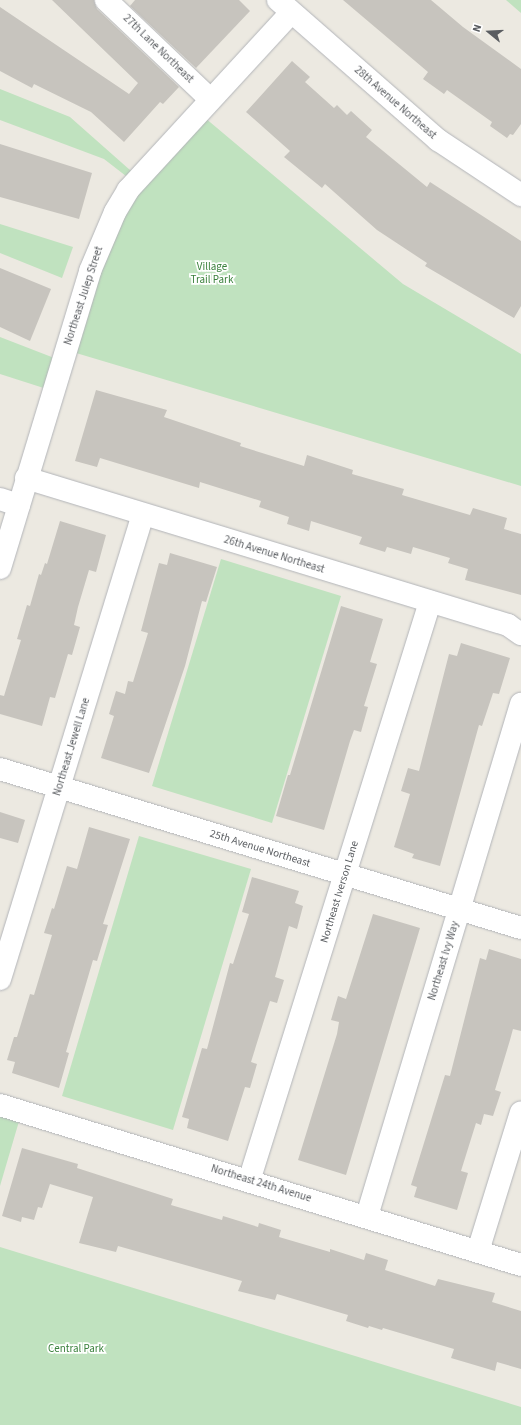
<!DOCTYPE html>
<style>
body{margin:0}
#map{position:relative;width:521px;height:1425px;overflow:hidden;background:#ece9e1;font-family:"Source Sans 3",sans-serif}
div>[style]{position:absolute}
.green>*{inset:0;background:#c0e2bf}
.building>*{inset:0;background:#c7c4be}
.roads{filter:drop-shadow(0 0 1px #b2b4b8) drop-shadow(0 0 1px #b2b4b8)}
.minor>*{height:22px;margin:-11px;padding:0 11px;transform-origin:11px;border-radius:11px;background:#fff}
span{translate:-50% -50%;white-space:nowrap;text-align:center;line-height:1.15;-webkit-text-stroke:3.5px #fff;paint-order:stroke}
.street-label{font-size:11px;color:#5a5d61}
.park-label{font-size:11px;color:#3a803c}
.north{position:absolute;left:469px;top:12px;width:40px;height:40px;-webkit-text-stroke:3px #fff;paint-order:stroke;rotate:288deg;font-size:11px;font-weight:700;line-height:16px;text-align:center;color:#5a5d61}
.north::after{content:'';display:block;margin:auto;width:14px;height:18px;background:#5a5d61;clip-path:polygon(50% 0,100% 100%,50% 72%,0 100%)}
</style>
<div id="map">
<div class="green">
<div style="clip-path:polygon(506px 0,521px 0,521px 13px)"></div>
<div style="clip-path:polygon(0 89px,70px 117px,139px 178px,198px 112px,403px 284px,521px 354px,521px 486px,66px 350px,135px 183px,104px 159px,0 120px)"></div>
<div style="clip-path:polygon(0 224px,73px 247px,62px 278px,0 253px)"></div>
<div style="clip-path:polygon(0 337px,62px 361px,53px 391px,0 374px)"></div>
<div style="clip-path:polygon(221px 559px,341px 596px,272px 823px,152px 786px)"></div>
<div style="clip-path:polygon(139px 836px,251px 869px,173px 1130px,62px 1096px)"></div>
<div style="clip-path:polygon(0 1105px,22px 1111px,0 1186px)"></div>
<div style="clip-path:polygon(0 1247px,521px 1407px,521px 1425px,0 1425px)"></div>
</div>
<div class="building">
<div style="clip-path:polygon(52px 0,94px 0,97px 9px,179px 87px,163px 104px,160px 102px,124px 142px,91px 112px,34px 84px,32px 88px,0 71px,0 7px,129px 94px,138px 83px)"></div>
<div style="clip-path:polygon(135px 0,239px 0,250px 11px,196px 68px,130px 6px)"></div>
<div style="clip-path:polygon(343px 0,431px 0,463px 27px,521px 69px,521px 124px,513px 135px,510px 134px,507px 138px,490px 126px,492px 122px,447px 90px,444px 94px,423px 79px,428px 72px)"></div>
<div style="clip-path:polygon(292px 61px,310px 77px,305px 82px,334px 108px,337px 105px,347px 115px,351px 111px,372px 130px,366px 137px,427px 187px,430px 182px,521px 241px,521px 306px,514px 318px,425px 266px,427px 263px,377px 230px,325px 184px,322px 188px,284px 157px,290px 151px,246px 112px)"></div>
<div style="clip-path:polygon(0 144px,92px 173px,79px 219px,0 197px)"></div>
<div style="clip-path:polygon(0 268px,51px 289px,30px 341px,0 327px)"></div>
<div style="clip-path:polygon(96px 390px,167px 410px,164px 417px,241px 443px,240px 446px,304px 466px,307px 455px,353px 470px,352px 474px,404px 489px,402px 495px,470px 515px,473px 508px,507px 518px,504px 529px,521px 534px,521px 595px,465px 580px,468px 569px,448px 563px,450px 558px,413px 547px,411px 554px,387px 547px,385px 552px,359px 544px,362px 537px,311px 521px,309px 531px,287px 524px,289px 517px,259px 507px,261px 501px,200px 482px,199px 488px,100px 458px,97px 467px,75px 461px)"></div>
<div style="clip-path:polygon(60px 521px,106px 535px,96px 572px,89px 570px,78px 607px,74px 625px,80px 627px,72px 655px,68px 654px,55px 698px,50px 697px,42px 726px,0 714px,0 695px,4px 696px,21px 640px,17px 639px,27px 605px,30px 606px,39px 574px,41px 575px,45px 563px,47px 564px)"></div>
<div style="clip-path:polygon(170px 553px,217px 567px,206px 602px,202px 601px,185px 666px,149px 773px,101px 758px,114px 716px,109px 714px,116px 691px,125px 694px,128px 681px,133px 682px,148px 633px,141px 631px,159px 563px,167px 565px)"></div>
<div style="clip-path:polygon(341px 606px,383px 619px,370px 662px,377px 664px,364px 706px,368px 707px,361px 732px,354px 730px,350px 741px,324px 830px,276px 816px,288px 775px,290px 775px)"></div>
<div style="clip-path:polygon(461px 643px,510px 658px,499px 694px,493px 693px,482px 726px,479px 725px,440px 866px,412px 858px,414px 854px,394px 847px,410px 794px,401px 791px,408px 768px,419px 771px,449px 654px,457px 656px)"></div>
<div style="clip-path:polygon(0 812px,25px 820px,18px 843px,0 838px)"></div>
<div style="clip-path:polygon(89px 827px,130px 839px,103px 924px,108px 925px,97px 961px,93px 960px,66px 1052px,69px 1053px,59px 1088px,12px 1073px,15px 1062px,7px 1060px,14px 1037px,17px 1037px,30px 994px,34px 995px,52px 935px,44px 933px,52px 908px,54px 909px,67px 866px,77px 869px)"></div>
<div style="clip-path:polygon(252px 877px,299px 891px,295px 903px,303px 906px,297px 929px,289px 926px,275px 977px,284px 980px,277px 1003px,270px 1001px,251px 1062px,257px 1064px,250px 1088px,245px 1087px,228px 1141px,187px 1128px,189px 1119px,182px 1117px,202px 1048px,207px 1049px,230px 963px,233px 964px,249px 914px,242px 912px)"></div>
<div style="clip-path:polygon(373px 914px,420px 928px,346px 1175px,298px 1160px,337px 1034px,339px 1022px,331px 1020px,338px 996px,346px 999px)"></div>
<div style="clip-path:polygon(489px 949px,521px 959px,521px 1031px,513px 1029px,510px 1040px,495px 1090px,501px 1092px,493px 1116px,484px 1114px,481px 1125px,476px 1123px,461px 1171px,468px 1173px,457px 1210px,414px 1197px,417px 1187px,411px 1185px,445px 1075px,450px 1076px,480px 958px,486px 960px)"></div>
<div style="clip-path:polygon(22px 1148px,78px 1164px,77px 1168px,173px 1199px,171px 1205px,222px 1220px,223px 1216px,258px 1227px,259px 1223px,281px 1230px,279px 1237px,330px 1252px,330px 1249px,364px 1260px,366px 1253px,388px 1260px,385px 1270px,435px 1286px,438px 1279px,495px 1293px,492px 1302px,521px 1311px,521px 1369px,497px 1362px,495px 1371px,451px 1358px,454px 1349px,383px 1328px,382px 1330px,369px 1326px,368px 1328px,346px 1321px,348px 1315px,277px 1294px,275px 1300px,238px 1291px,242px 1281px,118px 1246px,116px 1252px,79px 1243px,93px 1197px,50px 1184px,42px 1208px,38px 1207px,34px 1220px,22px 1217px,21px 1222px,2px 1216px)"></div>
</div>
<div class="roads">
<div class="minor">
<div style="left:106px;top:0;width:144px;rotate:43.6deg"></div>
<div style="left:278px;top:0;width:213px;rotate:41.2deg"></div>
<div style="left:438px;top:140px;width:100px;rotate:33.5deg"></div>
<div style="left:26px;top:478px;width:504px;rotate:16.96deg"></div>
<div style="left:508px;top:625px;width:16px;rotate:35deg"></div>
<div style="left:0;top:499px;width:20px;rotate:18deg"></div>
<div style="left:0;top:568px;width:310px;rotate:-73.1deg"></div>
<div style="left:90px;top:271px;width:64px;rotate:-67deg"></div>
<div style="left:115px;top:212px;width:26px;rotate:-59deg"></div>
<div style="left:128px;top:190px;width:241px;rotate:-47.4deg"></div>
<div style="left:0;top:769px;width:545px;rotate:16.97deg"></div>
<div style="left:0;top:979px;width:486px;rotate:-72.9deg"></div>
<div style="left:0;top:1105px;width:545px;rotate:17.07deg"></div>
<div style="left:249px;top:1181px;width:607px;rotate:-72.64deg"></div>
<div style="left:367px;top:1216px;width:535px;rotate:-73.26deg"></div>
<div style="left:478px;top:1251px;width:145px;rotate:-72.8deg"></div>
</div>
</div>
<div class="street-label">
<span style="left:158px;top:49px;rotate:44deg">27th Lane Northeast</span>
<span style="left:395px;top:103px;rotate:41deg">28th Avenue Northeast</span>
<span style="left:84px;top:296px;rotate:-72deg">Northeast Julep Street</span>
<span style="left:274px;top:555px;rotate:17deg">26th Avenue Northeast</span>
<span style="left:72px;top:747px;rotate:-73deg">Northeast Jewell Lane</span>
<span style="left:260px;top:849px;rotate:17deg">25th Avenue Northeast</span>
<span style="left:340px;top:892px;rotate:-73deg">Northeast Iverson Lane</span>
<span style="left:444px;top:961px;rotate:-73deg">Northeast Ivy Way</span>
<span style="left:261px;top:1184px;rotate:17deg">Northeast 24th Avenue</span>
</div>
<div class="park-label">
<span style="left:212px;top:274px">Village<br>Trail Park</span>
<span style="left:76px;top:1349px">Central Park</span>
</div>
<div class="north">N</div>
</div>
